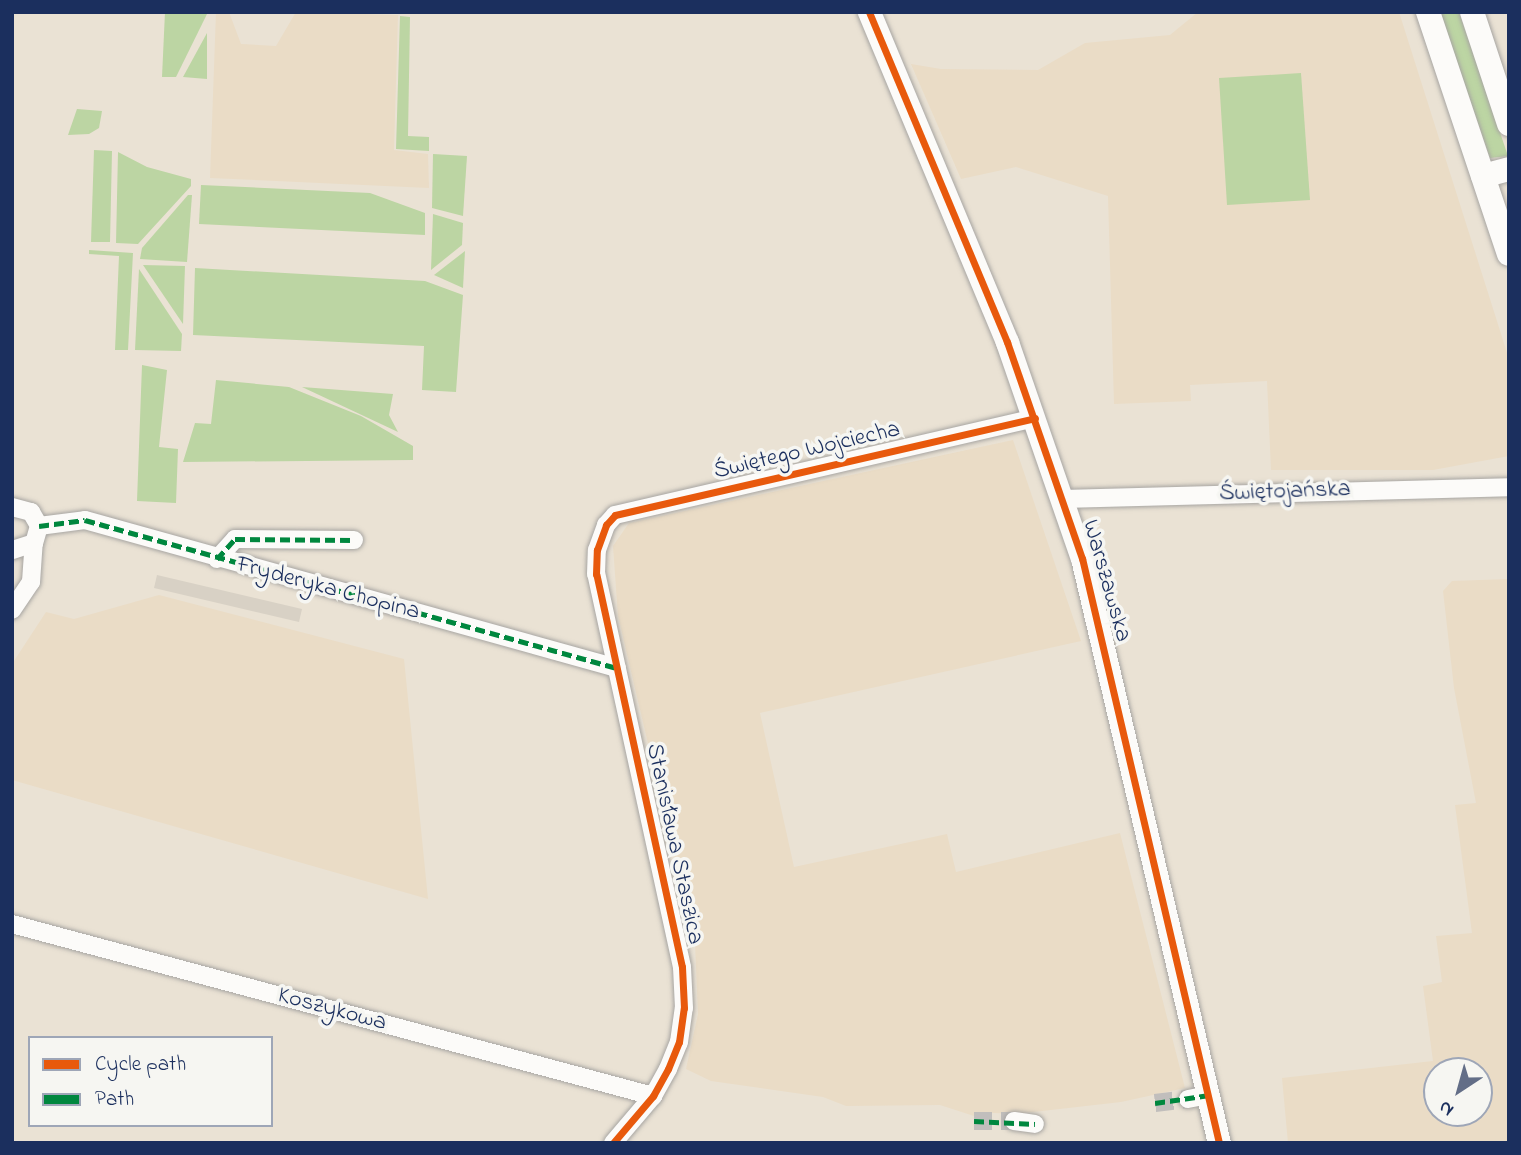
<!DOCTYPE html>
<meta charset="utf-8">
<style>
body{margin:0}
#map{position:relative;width:1521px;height:1155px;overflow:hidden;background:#eae2d4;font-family:"Indie Flower",sans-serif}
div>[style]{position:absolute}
.built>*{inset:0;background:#eadcc6}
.industrial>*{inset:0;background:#d8d1c5}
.green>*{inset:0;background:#bcd5a3}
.minor-tunnel>*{height:18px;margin-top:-9px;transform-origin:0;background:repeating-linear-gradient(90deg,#c1bebc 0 18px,transparent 0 27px)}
.roads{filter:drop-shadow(0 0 2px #a7a5a2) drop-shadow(0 0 2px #a7a5a2)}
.minor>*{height:18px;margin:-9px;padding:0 9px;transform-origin:9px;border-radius:9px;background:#fcfbf9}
.tertiary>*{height:23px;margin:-11.5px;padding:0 11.5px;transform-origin:11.5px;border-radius:11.5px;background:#fcfbf9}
.secondary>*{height:24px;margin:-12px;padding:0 12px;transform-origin:12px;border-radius:12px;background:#fcfbf9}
.quiet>*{height:5px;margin-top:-2.5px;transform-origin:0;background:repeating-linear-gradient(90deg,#00873e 0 10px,transparent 0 15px)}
.cycleway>*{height:7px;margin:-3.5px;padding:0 3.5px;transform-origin:3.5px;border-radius:3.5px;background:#e8590c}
span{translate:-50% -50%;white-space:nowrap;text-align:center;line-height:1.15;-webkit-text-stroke:7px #f6f6f2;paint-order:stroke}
.street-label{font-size:24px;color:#1b2f5e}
.frame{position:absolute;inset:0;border:14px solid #1b2f5e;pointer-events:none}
.legend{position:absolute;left:28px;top:1036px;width:245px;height:91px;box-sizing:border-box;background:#f6f6f2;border:2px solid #9ea6b7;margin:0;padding:9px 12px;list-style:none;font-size:21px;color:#1b2f5e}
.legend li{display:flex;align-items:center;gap:14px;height:35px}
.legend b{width:35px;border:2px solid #9ea6b7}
.north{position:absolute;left:1423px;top:1057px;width:70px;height:70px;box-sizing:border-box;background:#f6f6f2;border:2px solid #9ea6b7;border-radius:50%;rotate:216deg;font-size:19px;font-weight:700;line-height:28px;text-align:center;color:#1b2f5e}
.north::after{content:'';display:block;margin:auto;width:24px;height:32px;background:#636e87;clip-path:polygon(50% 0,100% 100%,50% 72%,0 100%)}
</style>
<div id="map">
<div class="built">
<div style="clip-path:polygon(216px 12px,229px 12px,241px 44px,276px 46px,296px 12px,398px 15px,394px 150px,428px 154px,429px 188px,210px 178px)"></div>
<div style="clip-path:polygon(1198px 12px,1399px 12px,1509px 359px,1509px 456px,1433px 470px,1271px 470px,1267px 381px,1190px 385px,1191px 401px,1114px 404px,1108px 196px,1016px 167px,961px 179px,911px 64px,941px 69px,1038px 70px,1085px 43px,1170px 35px)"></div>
<div style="clip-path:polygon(1013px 440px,1081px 641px,760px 713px,794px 867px,947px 834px,956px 872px,1120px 833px,1185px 1088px,1121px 1102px,1015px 1114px,974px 1112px,974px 1116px,940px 1105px,846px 1106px,823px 1097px,711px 1081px,686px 1069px,698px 1014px,695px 943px,618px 616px,613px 546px,629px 523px)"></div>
<div style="clip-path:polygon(evenodd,1509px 579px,1509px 1143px,1288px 1143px,1282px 1078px,1433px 1061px,1423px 986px,1442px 982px,1436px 936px,1472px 933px,1455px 805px,1476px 803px,1454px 688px,1443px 591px,1452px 581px,1509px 579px,1479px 1071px,1479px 1113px,1437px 1113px,1437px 1071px,1479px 1071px)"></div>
<div style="clip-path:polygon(159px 595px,404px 659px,428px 899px,12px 780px,12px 664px,46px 612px,74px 619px)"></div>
</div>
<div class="industrial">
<div style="clip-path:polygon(157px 575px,302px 609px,299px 622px,154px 588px)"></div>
</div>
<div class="green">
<div style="clip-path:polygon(165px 12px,208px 12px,176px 77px,162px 77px)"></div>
<div style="clip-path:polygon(1440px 12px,1459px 12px,1508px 156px,1490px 158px)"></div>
<div style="clip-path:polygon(400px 16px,410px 17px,408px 136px,429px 137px,429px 151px,396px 149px)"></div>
<div style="clip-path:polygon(207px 33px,207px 79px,183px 77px)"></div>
<div style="clip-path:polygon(1301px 73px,1310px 200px,1227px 205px,1219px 78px)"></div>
<div style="clip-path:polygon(77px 109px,102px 111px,99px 128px,89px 134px,68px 135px)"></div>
<div style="clip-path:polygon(94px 150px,112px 151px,110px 242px,91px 242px)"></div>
<div style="clip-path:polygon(118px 152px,147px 167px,191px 179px,191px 186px,138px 244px,116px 243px)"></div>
<div style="clip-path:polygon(433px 154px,467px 156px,463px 216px,432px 208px)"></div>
<div style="clip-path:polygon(201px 185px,370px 193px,425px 213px,425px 235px,199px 224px)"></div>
<div style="clip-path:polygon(188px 195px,192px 195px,187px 262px,140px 259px,142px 248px)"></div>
<div style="clip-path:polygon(433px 214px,463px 223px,462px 245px,431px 270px)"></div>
<div style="clip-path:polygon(89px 250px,133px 253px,128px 350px,115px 350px,119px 256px,89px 254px)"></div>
<div style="clip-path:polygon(465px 251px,463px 288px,434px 275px)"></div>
<div style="clip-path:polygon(143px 265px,185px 266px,183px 324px)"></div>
<div style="clip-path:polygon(195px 268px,425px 281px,463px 295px,456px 392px,422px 390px,424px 346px,193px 335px)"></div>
<div style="clip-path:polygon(139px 269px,182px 334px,181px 351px,135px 350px)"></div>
<div style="clip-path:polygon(142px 365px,167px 370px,159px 447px,178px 449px,176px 503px,137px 501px)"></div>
<div style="clip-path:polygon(216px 380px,289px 387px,361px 416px,413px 446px,413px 460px,183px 462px,195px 423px,211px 424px)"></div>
<div style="clip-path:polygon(302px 387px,393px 394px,389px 415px,398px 432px)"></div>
</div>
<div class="minor-tunnel">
<div style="left:1155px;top:1103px;width:33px;rotate:-7deg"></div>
<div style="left:974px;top:1121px;width:40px"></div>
</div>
<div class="roads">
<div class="minor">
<div style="left:1062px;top:499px;width:447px;rotate:-1.5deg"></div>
<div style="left:12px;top:507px;width:20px;rotate:15deg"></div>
<div style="left:31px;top:512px;width:16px;rotate:60deg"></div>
<div style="left:39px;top:526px;width:18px;rotate:106deg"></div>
<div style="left:34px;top:543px;width:23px;rotate:162deg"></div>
<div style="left:39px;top:526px;width:46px;rotate:-7.4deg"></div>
<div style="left:85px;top:520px;width:552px;rotate:15.55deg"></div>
<div style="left:217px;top:559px;width:27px;rotate:-48deg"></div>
<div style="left:235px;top:539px;width:119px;rotate:0.5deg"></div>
<div style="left:12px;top:610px;width:34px;rotate:-56deg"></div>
<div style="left:31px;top:582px;width:39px;rotate:-86deg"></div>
<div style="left:12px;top:924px;width:664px;rotate:15.02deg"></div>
<div style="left:1188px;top:1099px;width:21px;rotate:-11deg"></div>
<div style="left:1014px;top:1121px;width:21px;rotate:8deg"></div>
<div style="left:613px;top:1143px;width:62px;rotate:-49.6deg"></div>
<div style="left:653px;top:1096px;width:31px;rotate:-61deg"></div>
<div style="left:668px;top:1069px;width:29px;rotate:-68deg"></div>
<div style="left:679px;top:1042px;width:34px;rotate:-82deg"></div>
<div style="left:684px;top:1008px;width:41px;rotate:-92.8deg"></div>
<div style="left:682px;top:967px;width:402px;rotate:-102.3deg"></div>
<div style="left:596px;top:574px;width:24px;rotate:-88deg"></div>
<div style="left:597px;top:550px;width:27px;rotate:-70deg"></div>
<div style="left:606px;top:525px;width:13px;rotate:-48deg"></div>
<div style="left:615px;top:515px;width:431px;rotate:-13deg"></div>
</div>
<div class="tertiary">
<div style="left:869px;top:12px;width:358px;rotate:67.3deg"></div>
<div style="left:1007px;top:342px;width:229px;rotate:70.9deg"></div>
<div style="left:1082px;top:558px;width:601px;rotate:76.82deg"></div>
</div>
<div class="secondary">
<div style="left:1428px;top:12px;width:255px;rotate:71.5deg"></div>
<div style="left:1472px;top:12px;width:118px;rotate:71.7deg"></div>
<div style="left:1483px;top:176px;width:27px;rotate:-15deg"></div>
</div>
</div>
<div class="quiet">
<div style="left:39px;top:526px;width:46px;rotate:-7.4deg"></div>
<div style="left:85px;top:520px;width:552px;rotate:15.55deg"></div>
<div style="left:217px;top:559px;width:27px;rotate:-48deg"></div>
<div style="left:235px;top:539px;width:119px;rotate:0.5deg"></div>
<div style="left:1155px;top:1103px;width:55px;rotate:-8.4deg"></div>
<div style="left:974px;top:1121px;width:61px;rotate:2.8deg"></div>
</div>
<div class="cycleway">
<div style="left:869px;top:12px;width:358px;rotate:67.3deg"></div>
<div style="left:1007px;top:342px;width:229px;rotate:70.9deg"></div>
<div style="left:1082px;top:558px;width:601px;rotate:76.82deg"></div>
<div style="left:613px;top:1143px;width:62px;rotate:-49.6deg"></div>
<div style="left:653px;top:1096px;width:31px;rotate:-61deg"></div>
<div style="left:668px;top:1069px;width:29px;rotate:-68deg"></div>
<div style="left:679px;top:1042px;width:34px;rotate:-82deg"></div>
<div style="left:684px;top:1008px;width:41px;rotate:-92.8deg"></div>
<div style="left:682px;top:967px;width:402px;rotate:-102.3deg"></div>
<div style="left:596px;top:574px;width:24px;rotate:-88deg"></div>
<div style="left:597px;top:550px;width:27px;rotate:-70deg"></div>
<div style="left:606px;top:525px;width:13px;rotate:-48deg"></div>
<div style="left:615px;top:515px;width:431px;rotate:-13deg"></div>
</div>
<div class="street-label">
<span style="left:807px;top:451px;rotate:-13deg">Świętego Wojciecha</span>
<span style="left:1285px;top:492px;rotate:-2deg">Świętojańska</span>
<span style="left:1106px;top:581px;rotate:74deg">Warszawska</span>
<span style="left:328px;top:589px;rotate:15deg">Fryderyka Chopina</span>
<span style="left:674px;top:844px;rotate:78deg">Stanisława Staszica</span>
<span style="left:332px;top:1010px;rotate:15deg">Koszykowa</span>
</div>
<div class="frame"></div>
<ul class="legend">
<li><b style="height:9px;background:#e8590c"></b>Cycle path</li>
<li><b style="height:9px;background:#00873e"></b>Path</li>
</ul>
<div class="north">N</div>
</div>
